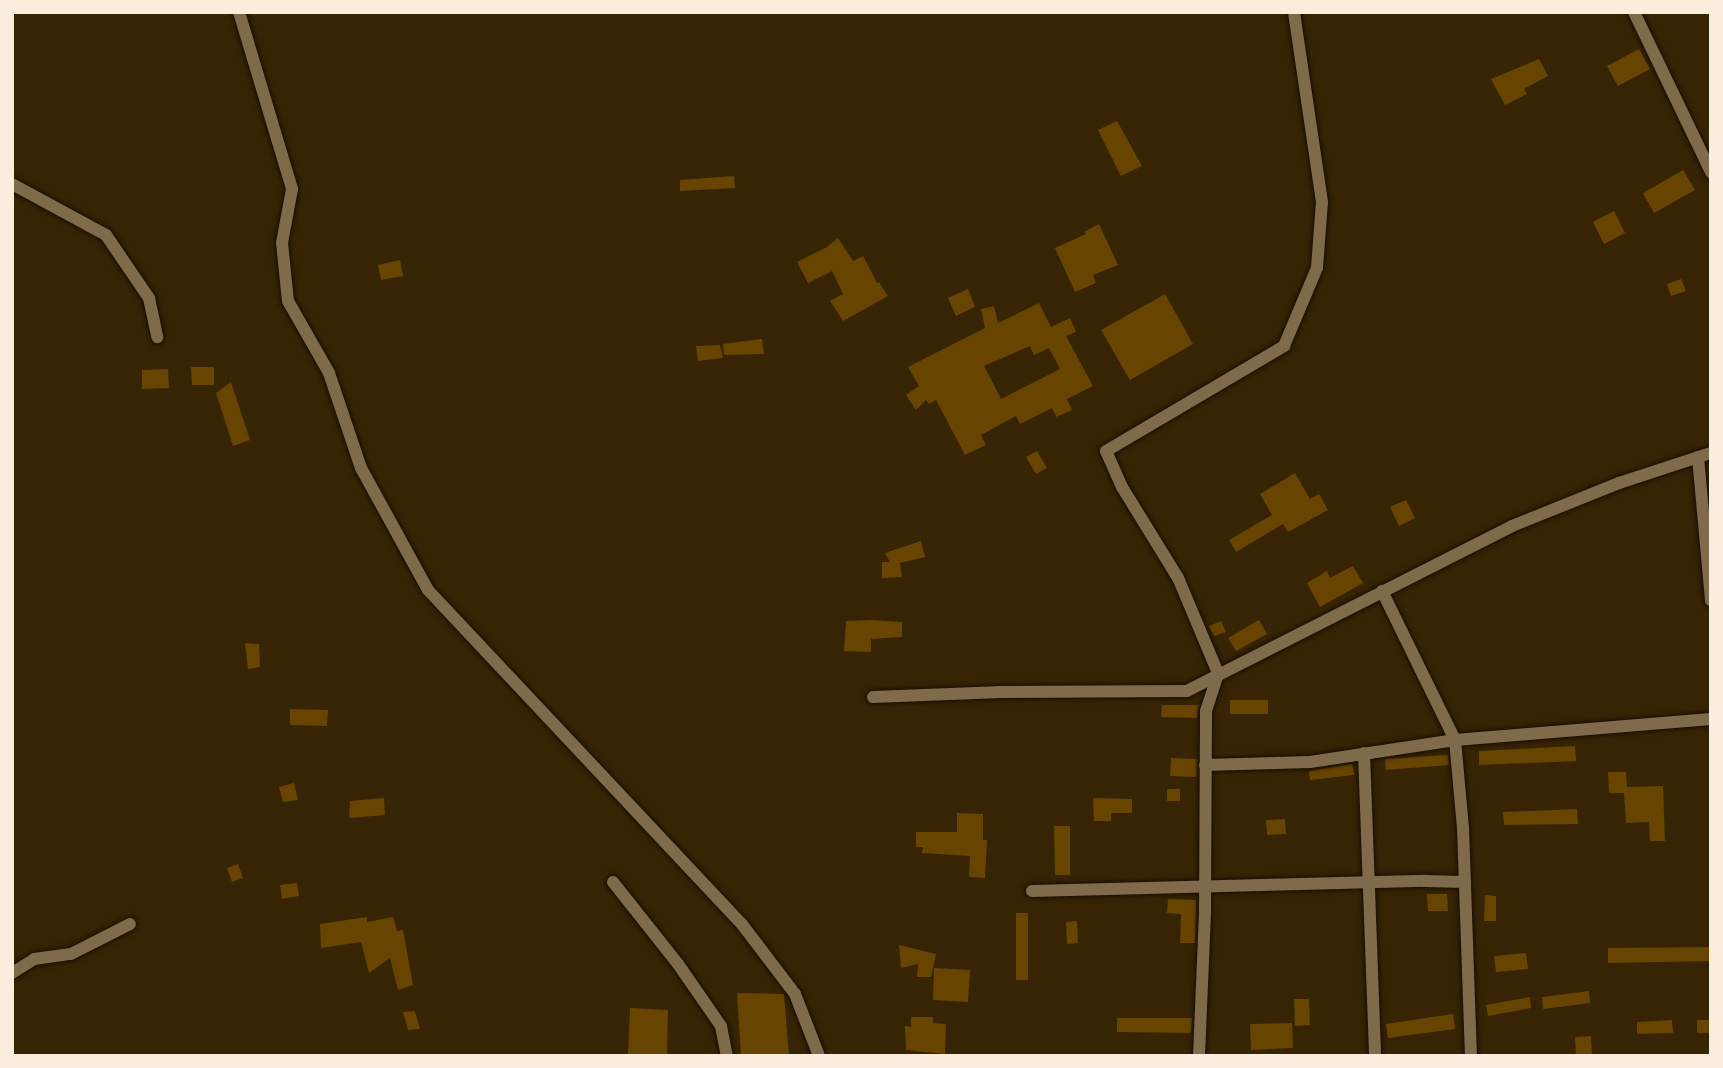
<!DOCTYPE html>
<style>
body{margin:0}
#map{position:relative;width:1723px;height:1068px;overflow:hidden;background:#362405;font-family:"Open Sans",sans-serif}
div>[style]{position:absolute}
.building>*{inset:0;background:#674500}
.roads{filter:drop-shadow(0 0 2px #1b0e00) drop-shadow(0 0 2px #1b0e00)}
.minor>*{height:12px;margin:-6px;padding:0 6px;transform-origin:6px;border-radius:6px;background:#7f6a4b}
span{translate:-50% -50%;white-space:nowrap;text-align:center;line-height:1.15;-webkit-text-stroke:5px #2c1a00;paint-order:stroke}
.frame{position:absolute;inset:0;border:14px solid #f9eddc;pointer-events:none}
</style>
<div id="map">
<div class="building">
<div style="clip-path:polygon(1639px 49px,1650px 69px,1618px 86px,1607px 66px)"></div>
<div style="clip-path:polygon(1539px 59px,1548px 76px,1524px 89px,1527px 94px,1505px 105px,1491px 79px)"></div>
<div style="clip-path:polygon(1117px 121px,1142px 166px,1121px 176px,1098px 130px)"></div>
<div style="clip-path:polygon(1683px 170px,1695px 190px,1654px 213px,1643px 193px)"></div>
<div style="clip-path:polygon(734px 176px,735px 188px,680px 191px,680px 180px)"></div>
<div style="clip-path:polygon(1614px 211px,1625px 233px,1604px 244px,1593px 222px)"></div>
<div style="clip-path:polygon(1099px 224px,1118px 265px,1093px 275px,1096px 283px,1075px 292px,1055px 248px,1086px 234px,1084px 232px)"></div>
<div style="clip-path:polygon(838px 238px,853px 261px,863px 256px,877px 283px,879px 282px,888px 296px,843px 321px,830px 301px,843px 294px,832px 271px,808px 283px,797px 262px,827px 247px)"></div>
<div style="clip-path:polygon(400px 260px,403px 276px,381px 280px,378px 265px)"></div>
<div style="clip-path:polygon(1681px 279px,1686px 291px,1671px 296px,1667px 284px)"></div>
<div style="clip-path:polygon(968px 289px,975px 307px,956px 316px,948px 298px)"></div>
<div style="clip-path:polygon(1165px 294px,1193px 344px,1130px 380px,1101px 330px)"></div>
<div style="clip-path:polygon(evenodd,1039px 303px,1051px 327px,1070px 318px,1076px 332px,1066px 336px,1093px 386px,1067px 399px,1072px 410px,1056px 417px,1052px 408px,1020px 424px,1016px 416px,981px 435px,986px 445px,965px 455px,936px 400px,929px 404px,926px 400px,916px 410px,906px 395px,919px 386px,908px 367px,985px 328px,981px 309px,994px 306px,998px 323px,1039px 303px,1030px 346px,1034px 355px,1049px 348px,1060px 369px,1001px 399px,984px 366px,1030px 346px)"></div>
<div style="clip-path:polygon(762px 339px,764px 354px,724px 355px,723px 344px)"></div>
<div style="clip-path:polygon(720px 345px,723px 358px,698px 361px,696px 346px)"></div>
<div style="clip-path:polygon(191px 367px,214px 367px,214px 385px,192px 385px)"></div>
<div style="clip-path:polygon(168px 369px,169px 388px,142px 389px,142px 370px)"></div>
<div style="clip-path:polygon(231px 382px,250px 440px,233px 446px,216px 393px)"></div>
<div style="clip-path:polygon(1037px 451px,1047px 468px,1036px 474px,1026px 457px)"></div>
<div style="clip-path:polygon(1295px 473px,1310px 499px,1319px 494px,1328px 510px,1288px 532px,1283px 524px,1236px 552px,1229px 540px,1272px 515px,1260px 494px)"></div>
<div style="clip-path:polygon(1406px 500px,1415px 518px,1399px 526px,1390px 507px)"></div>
<div style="clip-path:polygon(921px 541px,925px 557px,900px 563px,902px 577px,882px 578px,882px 562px,890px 562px,885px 553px)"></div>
<div style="clip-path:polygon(1353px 566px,1363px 583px,1320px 607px,1307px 583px,1327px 571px,1330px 578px)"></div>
<div style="clip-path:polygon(871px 620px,902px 622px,902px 637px,871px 639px,871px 652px,844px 651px,846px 621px)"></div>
<div style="clip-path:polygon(1259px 620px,1267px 634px,1236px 651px,1228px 638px)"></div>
<div style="clip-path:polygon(1221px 621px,1226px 632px,1214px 636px,1209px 626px)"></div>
<div style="clip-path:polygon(245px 643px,259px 644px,260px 667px,248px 669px)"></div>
<div style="clip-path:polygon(1230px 700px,1268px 700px,1268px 714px,1230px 714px)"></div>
<div style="clip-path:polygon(1162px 705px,1199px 705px,1197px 718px,1161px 717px)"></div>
<div style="clip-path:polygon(290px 709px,328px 710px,327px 726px,290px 725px)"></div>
<div style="clip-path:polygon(1575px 746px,1576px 761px,1479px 765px,1479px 751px)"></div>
<div style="clip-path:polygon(1448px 755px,1449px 765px,1386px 770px,1385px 759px)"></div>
<div style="clip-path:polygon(1171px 758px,1197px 759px,1196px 777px,1170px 776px)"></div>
<div style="clip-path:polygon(1352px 764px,1354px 775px,1310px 780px,1309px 771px)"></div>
<div style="clip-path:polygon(1608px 772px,1626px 772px,1627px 787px,1663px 786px,1665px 841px,1650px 841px,1649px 822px,1626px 823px,1624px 793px,1609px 793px)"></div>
<div style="clip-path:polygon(294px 783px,298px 800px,283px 802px,279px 787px)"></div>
<div style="clip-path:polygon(1167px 789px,1180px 789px,1180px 801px,1167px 801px)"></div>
<div style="clip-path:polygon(384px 798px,385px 815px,349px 818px,350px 801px)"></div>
<div style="clip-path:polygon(1093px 798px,1132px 799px,1132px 813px,1111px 813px,1111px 821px,1094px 821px)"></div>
<div style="clip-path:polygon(1577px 809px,1578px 824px,1504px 825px,1503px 812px)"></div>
<div style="clip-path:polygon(957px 813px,983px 814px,983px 840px,987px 840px,985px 878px,969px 877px,970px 856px,922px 853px,923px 847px,916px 847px,916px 832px,957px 832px)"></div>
<div style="clip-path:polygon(1285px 819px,1286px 834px,1267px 835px,1266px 820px)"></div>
<div style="clip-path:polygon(1054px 826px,1070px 826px,1070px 875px,1055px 875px)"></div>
<div style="clip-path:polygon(238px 864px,243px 878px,232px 882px,227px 868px)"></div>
<div style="clip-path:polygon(297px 883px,299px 896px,282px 899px,280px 885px)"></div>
<div style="clip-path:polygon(1427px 894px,1447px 894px,1448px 911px,1428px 911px)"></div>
<div style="clip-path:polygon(1485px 895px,1496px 896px,1496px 921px,1484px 921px)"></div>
<div style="clip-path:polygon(1168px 899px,1196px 900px,1195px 943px,1180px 943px,1181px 914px,1167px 913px)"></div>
<div style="clip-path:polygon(1016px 913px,1028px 913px,1028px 980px,1016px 980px)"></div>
<div style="clip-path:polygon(367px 917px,367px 922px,393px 917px,397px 931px,403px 930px,413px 985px,398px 990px,390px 958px,369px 973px,361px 942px,321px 948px,320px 924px)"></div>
<div style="clip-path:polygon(1077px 921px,1078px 943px,1067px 944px,1066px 922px)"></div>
<div style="clip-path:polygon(899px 945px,936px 954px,931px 977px,917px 977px,918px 964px,901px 968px)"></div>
<div style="clip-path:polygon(1711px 947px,1711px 961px,1608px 963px,1608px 948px)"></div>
<div style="clip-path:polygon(1526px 953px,1528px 969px,1496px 972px,1494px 956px)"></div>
<div style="clip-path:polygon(934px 968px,970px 970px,968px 1002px,933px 1000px)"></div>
<div style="clip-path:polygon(1589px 991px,1590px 1003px,1543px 1009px,1542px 997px)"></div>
<div style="clip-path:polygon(737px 993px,784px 994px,789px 1056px,741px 1056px)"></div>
<div style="clip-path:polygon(1530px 997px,1531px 1008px,1488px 1016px,1486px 1005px)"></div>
<div style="clip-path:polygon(1294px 999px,1309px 999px,1310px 1025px,1295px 1026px)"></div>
<div style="clip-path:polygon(630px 1008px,668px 1010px,667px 1056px,628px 1056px)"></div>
<div style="clip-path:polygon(415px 1011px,420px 1029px,408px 1030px,403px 1012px)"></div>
<div style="clip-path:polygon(1453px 1014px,1455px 1029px,1388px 1038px,1386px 1024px)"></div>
<div style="clip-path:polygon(911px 1017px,933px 1017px,933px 1023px,946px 1024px,945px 1054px,906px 1050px,905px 1026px,911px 1027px)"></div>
<div style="clip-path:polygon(1117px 1018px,1192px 1018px,1191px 1033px,1117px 1032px)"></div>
<div style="clip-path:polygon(1672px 1020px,1673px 1033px,1637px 1034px,1637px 1022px)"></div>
<div style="clip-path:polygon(1697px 1020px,1711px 1020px,1711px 1033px,1697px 1033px)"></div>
<div style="clip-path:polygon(1292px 1023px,1293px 1048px,1251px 1050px,1250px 1024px)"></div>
<div style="clip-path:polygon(1591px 1036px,1592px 1056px,1576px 1056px,1575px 1037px)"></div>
</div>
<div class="roads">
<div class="minor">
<div style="left:239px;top:12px;width:185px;rotate:73.3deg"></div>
<div style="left:292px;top:189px;width:55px;rotate:100.5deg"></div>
<div style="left:282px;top:243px;width:58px;rotate:84.1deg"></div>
<div style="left:288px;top:301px;width:83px;rotate:60.3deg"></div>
<div style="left:329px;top:373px;width:100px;rotate:71.4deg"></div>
<div style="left:361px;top:468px;width:139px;rotate:61.2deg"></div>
<div style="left:428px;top:590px;width:457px;rotate:46.8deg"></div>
<div style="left:741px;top:923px;width:89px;rotate:52.7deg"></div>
<div style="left:795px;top:994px;width:66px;rotate:68.8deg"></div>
<div style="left:1634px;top:12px;width:178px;rotate:64.3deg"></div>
<div style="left:12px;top:184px;width:107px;rotate:28.5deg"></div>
<div style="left:106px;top:235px;width:76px;rotate:55.7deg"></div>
<div style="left:149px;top:298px;width:40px;rotate:78deg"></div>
<div style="left:1698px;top:457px;width:144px;rotate:84.8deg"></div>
<div style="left:1382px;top:591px;width:166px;rotate:63.9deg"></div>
<div style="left:1455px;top:740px;width:257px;rotate:-4.7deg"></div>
<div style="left:873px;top:697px;width:128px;rotate:-2.2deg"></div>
<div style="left:1001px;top:692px;width:186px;rotate:-0.3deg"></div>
<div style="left:1187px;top:691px;width:364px;rotate:-26.9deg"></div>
<div style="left:1512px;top:526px;width:115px;rotate:-21.9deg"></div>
<div style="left:1619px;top:483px;width:97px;rotate:-18.1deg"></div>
<div style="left:1364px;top:753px;width:303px;rotate:87.9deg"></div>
<div style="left:1205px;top:765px;width:105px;rotate:-1.6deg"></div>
<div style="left:1310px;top:762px;width:147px;rotate:-8.6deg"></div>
<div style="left:1455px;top:740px;width:88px;rotate:84.8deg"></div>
<div style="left:1463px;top:828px;width:228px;rotate:88deg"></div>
<div style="left:613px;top:882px;width:105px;rotate:51.6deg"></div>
<div style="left:678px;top:964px;width:75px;rotate:55.3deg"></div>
<div style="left:721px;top:1026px;width:31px;rotate:79deg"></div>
<div style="left:1032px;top:891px;width:393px;rotate:-1.5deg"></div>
<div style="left:1425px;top:881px;width:40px;rotate:1.4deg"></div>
<div style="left:12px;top:973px;width:26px;rotate:-32deg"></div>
<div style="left:34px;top:959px;width:37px;rotate:-8deg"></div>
<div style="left:71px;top:954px;width:66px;rotate:-27deg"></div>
<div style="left:1199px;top:1056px;width:146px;rotate:-87.6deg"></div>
<div style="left:1205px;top:910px;width:199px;rotate:-89.7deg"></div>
<div style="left:1206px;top:711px;width:40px;rotate:-72deg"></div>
<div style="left:1218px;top:673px;width:103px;rotate:-112.8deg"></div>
<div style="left:1178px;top:578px;width:107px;rotate:-121.6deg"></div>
<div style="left:1122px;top:487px;width:39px;rotate:-114deg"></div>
<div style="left:1106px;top:451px;width:207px;rotate:-30.5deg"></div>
<div style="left:1284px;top:346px;width:85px;rotate:-67.1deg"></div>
<div style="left:1317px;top:268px;width:66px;rotate:-85.7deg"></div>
<div style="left:1322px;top:202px;width:192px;rotate:-98.4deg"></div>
</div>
</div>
<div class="frame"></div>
</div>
